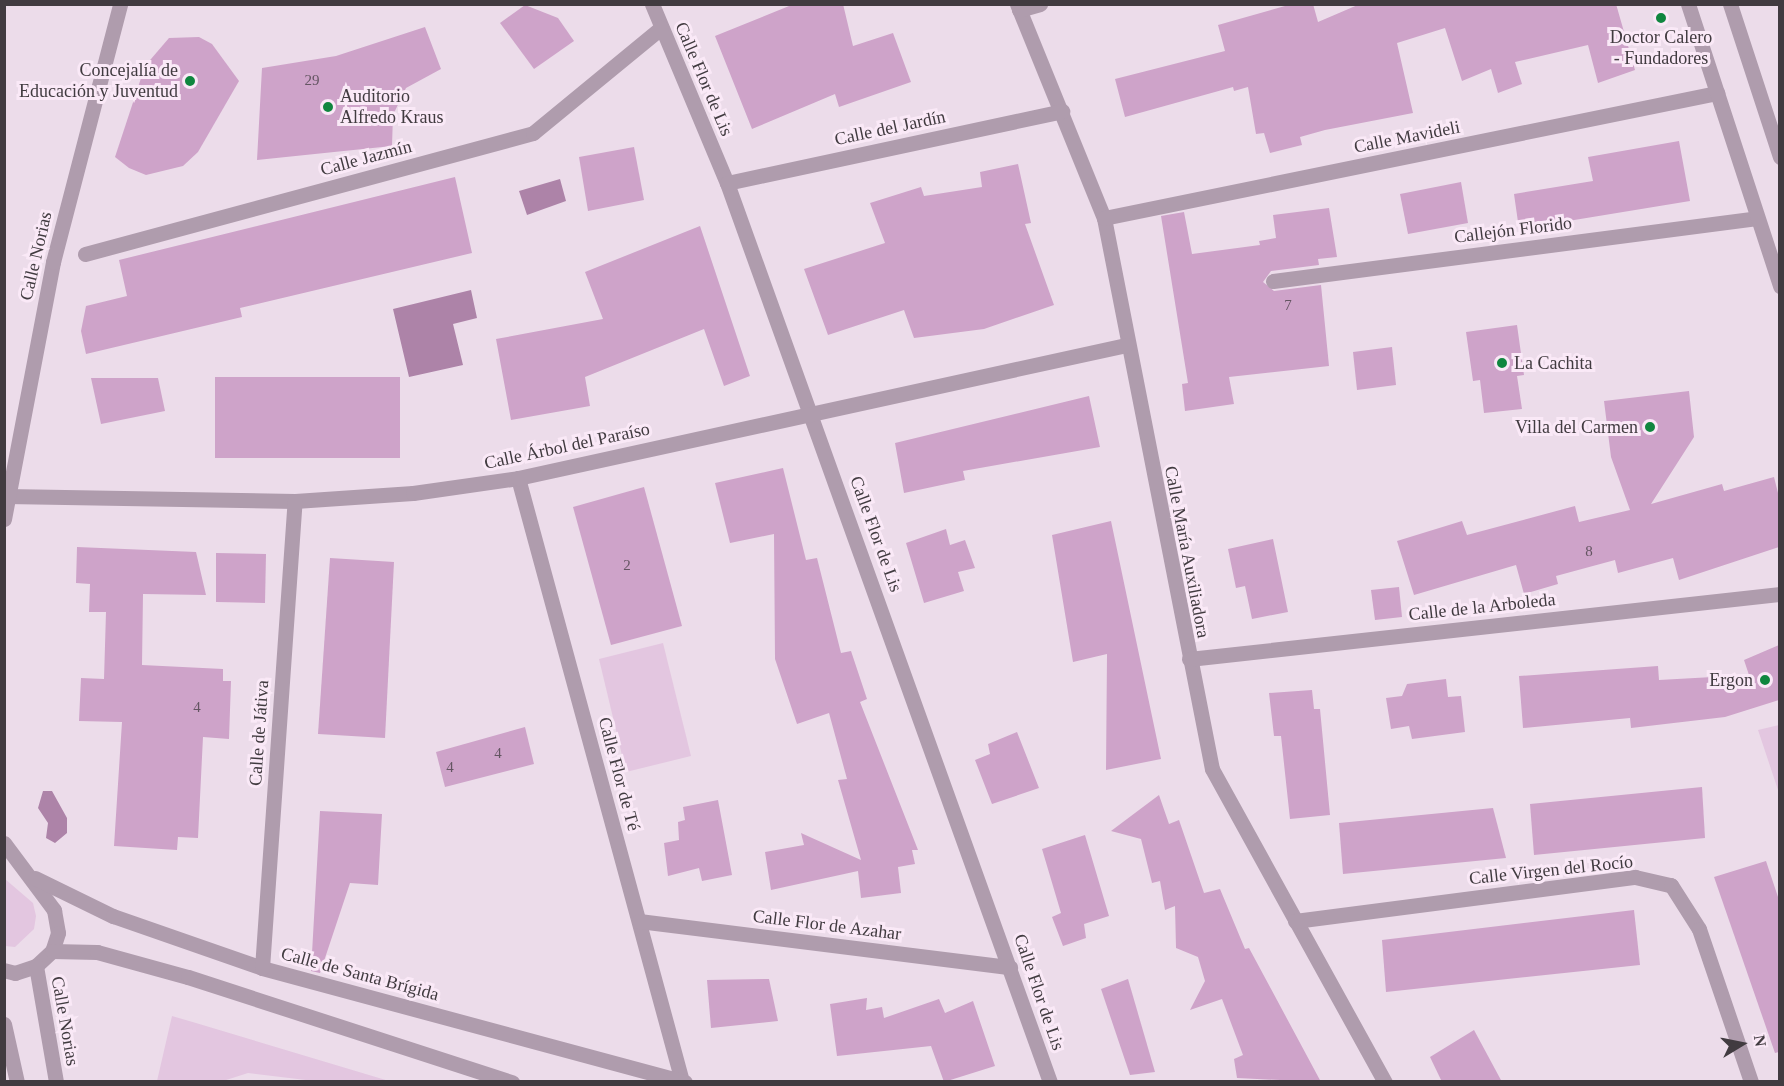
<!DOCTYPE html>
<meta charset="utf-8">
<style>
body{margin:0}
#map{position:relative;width:1784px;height:1086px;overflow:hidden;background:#ecdcea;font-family:Georgia,serif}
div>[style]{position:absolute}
.green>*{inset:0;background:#e3c6e0}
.water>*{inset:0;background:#ad83a8}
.building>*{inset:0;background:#cea3c9}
.pedestrian>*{height:15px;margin:-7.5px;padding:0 7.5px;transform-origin:7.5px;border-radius:7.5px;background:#af9cad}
.minor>*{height:15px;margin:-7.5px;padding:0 7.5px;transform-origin:7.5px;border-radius:7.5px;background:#af9cad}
.tertiary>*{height:15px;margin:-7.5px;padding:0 7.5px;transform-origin:7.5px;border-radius:7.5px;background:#af9cad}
.dots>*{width:16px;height:16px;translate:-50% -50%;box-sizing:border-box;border:3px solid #fae9f7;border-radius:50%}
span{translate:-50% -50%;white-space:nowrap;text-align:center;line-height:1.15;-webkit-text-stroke:6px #fae9f7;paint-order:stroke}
.number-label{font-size:15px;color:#645562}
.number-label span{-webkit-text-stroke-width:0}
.poi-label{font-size:18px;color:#413b40}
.right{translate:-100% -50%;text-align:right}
.left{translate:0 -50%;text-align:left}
.street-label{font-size:18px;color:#413b40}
.frame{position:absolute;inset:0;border:6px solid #413b40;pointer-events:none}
.north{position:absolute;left:1712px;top:1014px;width:60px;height:60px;-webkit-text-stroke:4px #fae9f7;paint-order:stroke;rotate:80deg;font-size:16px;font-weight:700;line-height:24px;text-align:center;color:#413b40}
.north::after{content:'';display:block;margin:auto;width:21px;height:27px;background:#413b40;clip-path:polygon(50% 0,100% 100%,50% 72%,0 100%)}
</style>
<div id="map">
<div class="green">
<div style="clip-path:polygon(663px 643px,691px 756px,626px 772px,599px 659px)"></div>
<div style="clip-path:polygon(1779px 725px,1780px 725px,1779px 793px,1758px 730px)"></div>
<div style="clip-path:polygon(5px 879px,33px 903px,36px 916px,34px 929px,15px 947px,5px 946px)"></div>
<div style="clip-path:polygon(172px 1016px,196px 1023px,389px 1081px,314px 1081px,248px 1073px,223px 1081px,157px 1081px)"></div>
</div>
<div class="water">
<div style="clip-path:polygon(560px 179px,566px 201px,527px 215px,519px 191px)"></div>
<div style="clip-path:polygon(471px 290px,477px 318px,453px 324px,463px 365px,409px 377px,393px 309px)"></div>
<div style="clip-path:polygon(43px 791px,52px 791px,67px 818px,67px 833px,55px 843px,46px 838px,48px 823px,38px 808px)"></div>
</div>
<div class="building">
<div style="clip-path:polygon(794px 4px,843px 4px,853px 46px,893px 33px,911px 82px,839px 107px,835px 94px,752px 129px,715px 36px)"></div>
<div style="clip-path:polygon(1292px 4px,1313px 4px,1318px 22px,1360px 4px,1616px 4px,1635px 70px,1598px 83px,1588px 45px,1515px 62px,1522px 84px,1498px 93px,1491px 69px,1462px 81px,1445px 28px,1397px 43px,1413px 113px,1325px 130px,1300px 137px,1302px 145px,1270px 153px,1264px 133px,1256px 134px,1248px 87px,1234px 91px,1233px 87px,1125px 117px,1115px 79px,1225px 51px,1218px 25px)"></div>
<div style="clip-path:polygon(525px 5px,558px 18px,574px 41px,534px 69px,500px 23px)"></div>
<div style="clip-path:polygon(425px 27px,441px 69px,406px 88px,393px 115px,392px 146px,257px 160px,262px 68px,336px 56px)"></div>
<div style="clip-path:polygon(199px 37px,212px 44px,239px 81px,198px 152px,183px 166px,146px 175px,129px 168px,115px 157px,145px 66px,169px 38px)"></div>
<div style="clip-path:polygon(1679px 141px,1690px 201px,1519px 229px,1514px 194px,1593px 181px,1588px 157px)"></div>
<div style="clip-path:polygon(634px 147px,644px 200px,588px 211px,579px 157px)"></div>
<div style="clip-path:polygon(1018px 164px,1031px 223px,1025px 224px,1054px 305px,984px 329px,914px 338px,904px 310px,828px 335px,804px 269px,885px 243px,870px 203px,921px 187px,924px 196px,982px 187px,980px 172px)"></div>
<div style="clip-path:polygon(455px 177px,472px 253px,240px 308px,242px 317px,86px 354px,81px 331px,86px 306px,127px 296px,119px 260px)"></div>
<div style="clip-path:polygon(1461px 182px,1468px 223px,1408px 234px,1400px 194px)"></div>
<div style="clip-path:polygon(1329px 208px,1337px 257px,1318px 259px,1319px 265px,1271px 271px,1263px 282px,1274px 291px,1321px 285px,1329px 366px,1229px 377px,1234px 404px,1185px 411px,1182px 384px,1188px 383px,1161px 216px,1184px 212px,1192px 254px,1260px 245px,1259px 241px,1276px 238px,1273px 215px)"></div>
<div style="clip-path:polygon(700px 226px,750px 376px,724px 386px,704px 329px,585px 377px,590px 406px,511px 420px,496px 339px,603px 319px,585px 272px)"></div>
<div style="clip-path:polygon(1517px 325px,1524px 375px,1517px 376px,1522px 409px,1484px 413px,1480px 380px,1473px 381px,1466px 332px)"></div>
<div style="clip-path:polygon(1392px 347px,1396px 385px,1357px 390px,1353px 352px)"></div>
<div style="clip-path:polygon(215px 377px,400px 377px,400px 458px,215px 458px)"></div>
<div style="clip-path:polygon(91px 378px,158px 378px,165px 411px,101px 424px)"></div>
<div style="clip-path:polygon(1689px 391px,1694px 437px,1651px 504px,1722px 484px,1724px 491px,1774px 477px,1779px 497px,1779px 547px,1679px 580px,1673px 558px,1618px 573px,1615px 560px,1556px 576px,1558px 584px,1524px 594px,1516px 565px,1414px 595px,1397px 541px,1462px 521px,1467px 535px,1575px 506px,1579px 522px,1630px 510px,1611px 457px,1604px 401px)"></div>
<div style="clip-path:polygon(1089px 396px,1100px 447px,963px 471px,965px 480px,904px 493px,895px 443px)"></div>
<div style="clip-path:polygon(783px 468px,806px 560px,817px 558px,841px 653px,851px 651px,867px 699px,860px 702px,918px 850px,912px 850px,915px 864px,898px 867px,901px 893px,861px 898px,858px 871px,771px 890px,765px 852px,804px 845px,801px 833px,861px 860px,838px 780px,847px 779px,829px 713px,797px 724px,775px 659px,774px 534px,730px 543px,715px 483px)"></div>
<div style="clip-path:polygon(644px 487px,682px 626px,611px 645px,573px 507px)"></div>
<div style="clip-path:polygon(1111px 521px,1161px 759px,1106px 770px,1107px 654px,1073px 662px,1052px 535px)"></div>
<div style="clip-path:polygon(946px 529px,950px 545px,965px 540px,975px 568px,958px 572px,964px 591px,924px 603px,906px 543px)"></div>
<div style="clip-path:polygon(1273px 539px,1288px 612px,1252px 619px,1245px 586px,1236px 588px,1228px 549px)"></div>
<div style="clip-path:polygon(77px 547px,196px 552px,206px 595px,143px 594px,142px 665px,223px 669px,223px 681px,231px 681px,229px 739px,203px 737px,198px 838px,178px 837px,177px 850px,114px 846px,122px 722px,79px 721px,81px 678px,104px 679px,106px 612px,89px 612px,90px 584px,76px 583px)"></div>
<div style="clip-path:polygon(216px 553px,266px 554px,265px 603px,216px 602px)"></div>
<div style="clip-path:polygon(330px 558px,394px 562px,385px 738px,318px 734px)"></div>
<div style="clip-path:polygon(1399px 587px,1402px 617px,1375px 620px,1371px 590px)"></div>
<div style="clip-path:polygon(1779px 645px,1779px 700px,1725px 717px,1631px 728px,1630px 718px,1523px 728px,1519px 676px,1658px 666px,1659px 680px,1749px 675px,1744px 660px)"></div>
<div style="clip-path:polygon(1446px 679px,1448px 697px,1461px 696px,1465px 732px,1412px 739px,1409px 726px,1391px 729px,1386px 698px,1402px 696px,1407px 684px)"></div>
<div style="clip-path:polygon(1312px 690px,1314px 709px,1320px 709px,1330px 815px,1290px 819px,1281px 736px,1274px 736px,1269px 693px)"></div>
<div style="clip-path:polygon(525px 727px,534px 764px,445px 787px,436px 752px)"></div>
<div style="clip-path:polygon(1017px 732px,1039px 788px,992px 804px,975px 760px,990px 754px,988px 744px)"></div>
<div style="clip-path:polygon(1702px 787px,1705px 838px,1534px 855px,1530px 804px)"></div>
<div style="clip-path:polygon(1159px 795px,1169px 824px,1179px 820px,1204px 893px,1220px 889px,1245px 949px,1249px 948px,1321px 1082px,1237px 1078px,1234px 1059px,1243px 1055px,1222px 999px,1190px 1010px,1205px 981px,1198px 957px,1176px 948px,1175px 906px,1165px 910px,1160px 881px,1152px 883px,1141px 839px,1111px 831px)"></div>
<div style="clip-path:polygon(718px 800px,732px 875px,702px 881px,699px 868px,668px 876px,664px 843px,679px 840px,678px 822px,685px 820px,683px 807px)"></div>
<div style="clip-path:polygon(1493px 808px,1506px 858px,1343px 874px,1339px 823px)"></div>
<div style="clip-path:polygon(320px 811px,382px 814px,378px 885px,350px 883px,320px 973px,311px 971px)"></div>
<div style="clip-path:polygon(1085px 835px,1109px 916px,1084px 924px,1086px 938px,1063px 946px,1052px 917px,1061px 913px,1042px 849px)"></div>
<div style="clip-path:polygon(1766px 861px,1779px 900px,1779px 1052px,1775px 1053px,1714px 877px)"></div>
<div style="clip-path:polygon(1634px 910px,1640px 965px,1386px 992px,1382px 940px)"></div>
<div style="clip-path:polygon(769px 979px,778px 1021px,711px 1028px,707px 980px)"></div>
<div style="clip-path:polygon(1128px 979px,1155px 1072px,1130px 1075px,1101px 989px)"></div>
<div style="clip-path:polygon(867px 998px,866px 1010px,882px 1007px,884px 1018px,939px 999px,945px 1013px,973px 1001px,995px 1066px,944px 1082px,931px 1046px,837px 1056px,830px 1004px)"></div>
<div style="clip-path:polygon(1474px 1030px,1502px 1082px,1442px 1082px,1430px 1057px)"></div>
</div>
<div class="pedestrian">
<div style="left:85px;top:254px;width:464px;rotate:-15.1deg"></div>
</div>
<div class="minor">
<div style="left:652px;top:4px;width:194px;rotate:67.3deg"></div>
<div style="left:727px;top:183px;width:955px;rotate:70.24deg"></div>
<div style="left:1017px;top:4px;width:231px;rotate:67.9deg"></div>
<div style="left:1104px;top:218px;width:561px;rotate:78.91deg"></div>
<div style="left:1212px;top:769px;width:358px;rotate:61.1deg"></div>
<div style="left:1019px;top:10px;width:22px;rotate:-16deg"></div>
<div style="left:533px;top:133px;width:166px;rotate:-39.4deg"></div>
<div style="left:727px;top:183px;width:343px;rotate:-12.1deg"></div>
<div style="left:1104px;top:218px;width:626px;rotate:-11.53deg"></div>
<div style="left:1273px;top:281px;width:488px;rotate:-7.4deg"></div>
<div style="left:518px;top:478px;width:625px;rotate:74.79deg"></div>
<div style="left:6px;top:496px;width:289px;rotate:1deg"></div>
<div style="left:295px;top:501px;width:118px;rotate:-3.9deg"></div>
<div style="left:413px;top:493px;width:106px;rotate:-8.1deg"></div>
<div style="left:518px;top:478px;width:622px;rotate:-12.34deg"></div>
<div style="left:4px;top:519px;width:262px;rotate:-79.2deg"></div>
<div style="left:53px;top:262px;width:267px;rotate:-75.4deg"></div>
<div style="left:1189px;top:659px;width:595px;rotate:-6.28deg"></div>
<div style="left:4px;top:843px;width:84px;rotate:53.3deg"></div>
<div style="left:54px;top:910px;width:23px;rotate:80deg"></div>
<div style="left:58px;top:933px;width:19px;rotate:108deg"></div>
<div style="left:52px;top:951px;width:22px;rotate:137deg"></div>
<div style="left:36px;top:966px;width:22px;rotate:162deg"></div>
<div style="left:15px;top:973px;width:11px;rotate:-165deg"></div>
<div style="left:35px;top:878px;width:87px;rotate:26deg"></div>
<div style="left:113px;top:916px;width:158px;rotate:19.2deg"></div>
<div style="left:262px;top:968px;width:438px;rotate:15.1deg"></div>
<div style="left:639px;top:921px;width:374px;rotate:7.1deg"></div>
<div style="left:1295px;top:921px;width:343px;rotate:-7.4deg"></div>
<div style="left:1635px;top:877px;width:37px;rotate:13deg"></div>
<div style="left:1671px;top:885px;width:52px;rotate:57.5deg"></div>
<div style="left:1699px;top:929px;width:162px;rotate:71.2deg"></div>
<div style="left:52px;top:951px;width:45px;rotate:1.3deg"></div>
<div style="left:97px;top:952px;width:94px;rotate:15.4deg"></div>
<div style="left:188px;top:977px;width:341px;rotate:18deg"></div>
<div style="left:36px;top:966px;width:118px;rotate:80.2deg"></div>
<div style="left:262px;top:968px;width:468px;rotate:-86deg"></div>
<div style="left:4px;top:1024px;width:59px;rotate:77.4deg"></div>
</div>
<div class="tertiary">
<div style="left:1688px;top:4px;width:297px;rotate:71.9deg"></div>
<div style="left:1730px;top:4px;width:161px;rotate:71.9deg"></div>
</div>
<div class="dots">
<div style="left:1661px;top:18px;background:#10863f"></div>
<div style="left:190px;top:81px;background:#10863f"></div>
<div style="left:328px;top:107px;background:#10863f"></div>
<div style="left:1502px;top:363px;background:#10863f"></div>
<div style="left:1650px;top:427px;background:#10863f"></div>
<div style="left:1765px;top:680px;background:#10863f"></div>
</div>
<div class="number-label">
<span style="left:312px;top:81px">29</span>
<span style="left:1288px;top:306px">7</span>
<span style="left:1589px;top:552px">8</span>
<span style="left:627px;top:566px">2</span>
<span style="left:197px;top:708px">4</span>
<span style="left:498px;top:754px">4</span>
<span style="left:450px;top:768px">4</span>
</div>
<div class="poi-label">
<span style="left:1661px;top:48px">Doctor Calero<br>- Fundadores</span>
<span class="right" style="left:178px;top:81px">Concejalía de<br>Educación y Juventud</span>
<span class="left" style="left:340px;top:107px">Auditorio<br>Alfredo Kraus</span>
<span class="left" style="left:1514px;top:363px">La Cachita</span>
<span class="right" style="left:1638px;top:427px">Villa del Carmen</span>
<span class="right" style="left:1753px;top:680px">Ergon</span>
</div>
<div class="street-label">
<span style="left:704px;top:79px;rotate:67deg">Calle Flor de Lis</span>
<span style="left:890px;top:128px;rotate:-12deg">Calle del Jardín</span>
<span style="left:1407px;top:137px;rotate:-11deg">Calle Mavideli</span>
<span style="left:366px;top:158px;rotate:-15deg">Calle Jazmín</span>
<span style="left:1513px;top:230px;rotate:-7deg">Callejón Florido</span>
<span style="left:36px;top:256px;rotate:-77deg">Calle Norias</span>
<span style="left:567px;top:446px;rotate:-12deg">Calle Árbol del Paraíso</span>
<span style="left:876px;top:534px;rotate:70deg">Calle Flor de Lis</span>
<span style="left:1187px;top:552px;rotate:79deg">Calle María Auxiliadora</span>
<span style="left:1482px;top:607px;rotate:-6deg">Calle de la Arboleda</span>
<span style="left:259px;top:733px;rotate:-86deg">Calle de Játiva</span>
<span style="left:619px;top:774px;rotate:75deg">Calle Flor de Té</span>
<span style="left:1551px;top:870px;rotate:-6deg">Calle Virgen del Rocío</span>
<span style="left:827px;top:925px;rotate:7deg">Calle Flor de Azahar</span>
<span style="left:360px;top:974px;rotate:15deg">Calle de Santa Brígida</span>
<span style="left:1039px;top:992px;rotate:71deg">Calle Flor de Lis</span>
<span style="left:65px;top:1021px;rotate:80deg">Calle Norias</span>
</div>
<div class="frame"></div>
<div class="north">N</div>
</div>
